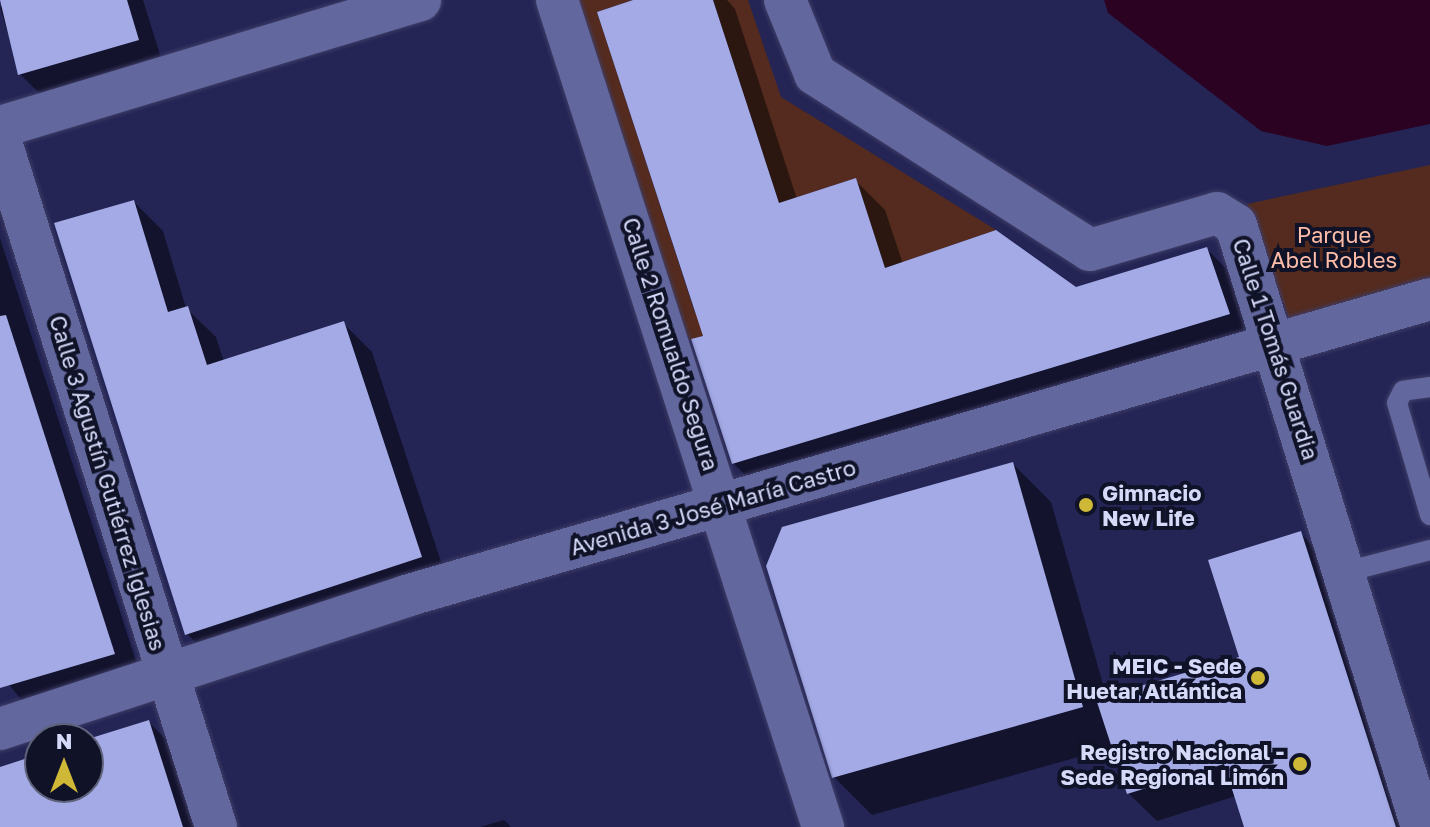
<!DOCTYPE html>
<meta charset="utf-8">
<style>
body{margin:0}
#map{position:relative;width:1430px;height:827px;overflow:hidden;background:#242555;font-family:"Golos Text",sans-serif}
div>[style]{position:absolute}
.green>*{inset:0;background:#542b1e}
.water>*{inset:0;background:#2c0223}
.shadow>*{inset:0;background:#0007}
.building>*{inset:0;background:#a3aae5}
.roads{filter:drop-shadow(0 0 2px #3f3d67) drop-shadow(0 0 2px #3f3d67)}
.lane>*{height:20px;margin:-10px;padding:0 10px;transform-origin:10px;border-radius:10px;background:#62679d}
.street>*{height:42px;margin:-21px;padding:0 21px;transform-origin:21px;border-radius:21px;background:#62679d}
.dots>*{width:22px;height:22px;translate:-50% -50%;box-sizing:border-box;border:4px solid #101227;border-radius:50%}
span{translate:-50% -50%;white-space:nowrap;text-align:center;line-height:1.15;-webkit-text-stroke:8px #101227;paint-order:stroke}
.park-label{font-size:22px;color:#febda8}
.street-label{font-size:22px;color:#d5daf9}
.poi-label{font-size:22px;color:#d5daf9;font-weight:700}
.left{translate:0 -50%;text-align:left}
.right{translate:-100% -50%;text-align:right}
.north{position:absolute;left:24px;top:723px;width:80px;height:80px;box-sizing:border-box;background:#101227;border:2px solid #5f627b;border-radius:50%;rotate:0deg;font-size:22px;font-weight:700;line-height:32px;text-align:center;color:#d5daf9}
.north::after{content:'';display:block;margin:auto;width:28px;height:36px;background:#cfb837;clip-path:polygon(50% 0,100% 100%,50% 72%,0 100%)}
</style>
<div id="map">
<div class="green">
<div style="clip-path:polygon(571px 0,633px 0,597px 12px,695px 313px,770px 316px,685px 341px)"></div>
<div style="clip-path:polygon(713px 0,748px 0,781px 97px,996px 230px,885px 268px,856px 178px,779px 203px)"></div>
<div style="clip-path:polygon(1430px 165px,1430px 283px,1289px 319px,1247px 204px)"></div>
</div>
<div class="water">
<div style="clip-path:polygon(1104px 0,1430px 0,1430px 124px,1327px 146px,1261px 131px,1108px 13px)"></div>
</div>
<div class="shadow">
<div style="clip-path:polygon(17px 0,143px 0,163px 64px,45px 99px,20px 74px,0 7px)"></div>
<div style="clip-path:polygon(639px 0,727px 0,735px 9px,797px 199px,855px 180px,885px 210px,903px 264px,1076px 289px,1207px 249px,1237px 280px,1259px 344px,763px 493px,733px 463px)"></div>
<div style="clip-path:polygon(134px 202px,163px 231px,186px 308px,216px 337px,224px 362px,343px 323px,372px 352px,449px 586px,216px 662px,187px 634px)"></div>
<div style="clip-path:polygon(0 238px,143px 683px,33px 715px,0 673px)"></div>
<div style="clip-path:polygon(1013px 464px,1051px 502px,1107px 698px,1242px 658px,1300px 533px,1329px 562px,1414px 827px,1246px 827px,1236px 796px,1157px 821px,1128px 793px,1114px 747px,872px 815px,834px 777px)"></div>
<div style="clip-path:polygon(149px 722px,179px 753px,203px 827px,0 827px,0 769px,40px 756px,40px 787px,88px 787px,88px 741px)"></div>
<div style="clip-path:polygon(504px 820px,511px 827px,480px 827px)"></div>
</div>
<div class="building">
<div style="clip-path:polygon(0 0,127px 0,139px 40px,18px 75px)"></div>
<div style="clip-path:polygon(633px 0,713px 0,779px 203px,856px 178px,885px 268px,996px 230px,1076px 287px,1207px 247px,1230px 314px,732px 464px,691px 339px,703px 336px,597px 12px)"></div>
<div style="clip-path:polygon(134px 200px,168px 312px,188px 306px,207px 365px,344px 321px,422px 557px,185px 635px,54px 223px)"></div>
<div style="clip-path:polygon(6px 315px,115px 654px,0 688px,0 316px)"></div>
<div style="clip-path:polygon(1013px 462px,1083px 707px,832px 778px,766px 566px,782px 527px)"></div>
<div style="clip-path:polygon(1301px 531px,1396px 827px,1244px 827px,1224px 764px,1127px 794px,1096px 699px,1239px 657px,1208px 560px)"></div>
<div style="clip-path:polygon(149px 720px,183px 827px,0 827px,0 767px,40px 754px,40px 787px,88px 787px,88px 739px)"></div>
</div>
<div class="roads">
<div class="lane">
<div style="left:1430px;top:387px;width:27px;rotate:172deg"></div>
<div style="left:1403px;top:391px;width:13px;rotate:117deg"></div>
<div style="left:1397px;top:403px;width:117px;rotate:73.6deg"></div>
<div style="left:1345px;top:572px;width:88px;rotate:-14.5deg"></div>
</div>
<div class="street">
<div style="left:557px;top:0;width:869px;rotate:72.17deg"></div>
<div style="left:785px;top:0;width:80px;rotate:67.9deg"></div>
<div style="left:815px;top:74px;width:326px;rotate:32.6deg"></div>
<div style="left:1090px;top:250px;width:132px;rotate:-16.2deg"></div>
<div style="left:1217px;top:213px;width:22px;rotate:32deg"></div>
<div style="left:1236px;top:225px;width:630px;rotate:72.83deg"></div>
<div style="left:0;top:127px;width:439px;rotate:-16.8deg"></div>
<div style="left:0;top:139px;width:721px;rotate:72.57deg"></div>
<div style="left:0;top:729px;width:427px;rotate:-18.1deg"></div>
<div style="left:406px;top:596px;width:1066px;rotate:-16.17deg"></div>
</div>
</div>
<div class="dots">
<div style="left:1086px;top:505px;background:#cfb837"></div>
<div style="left:1258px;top:678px;background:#cfb837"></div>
<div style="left:1300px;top:764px;background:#cfb837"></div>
</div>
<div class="park-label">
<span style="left:1334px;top:247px">Parque<br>Abel Robles</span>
</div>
<div class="street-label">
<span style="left:671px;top:344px;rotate:72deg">Calle 2 Romualdo Segura</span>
<span style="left:1276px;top:349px;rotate:72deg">Calle 1 Tomás Guardia</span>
<span style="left:108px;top:483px;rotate:73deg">Calle 3 Agustín Gutiérrez Iglesias</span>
<span style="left:713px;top:507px;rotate:-16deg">Avenida 3 José María Castro</span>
</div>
<div class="poi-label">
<span class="left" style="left:1102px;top:505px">Gimnacio<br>New Life</span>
<span class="right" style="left:1242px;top:678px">MEIC - Sede<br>Huetar Atlántica</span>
<span class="right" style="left:1284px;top:764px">Registro Nacional -<br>Sede Regional Limón</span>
</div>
<div class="north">N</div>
</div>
